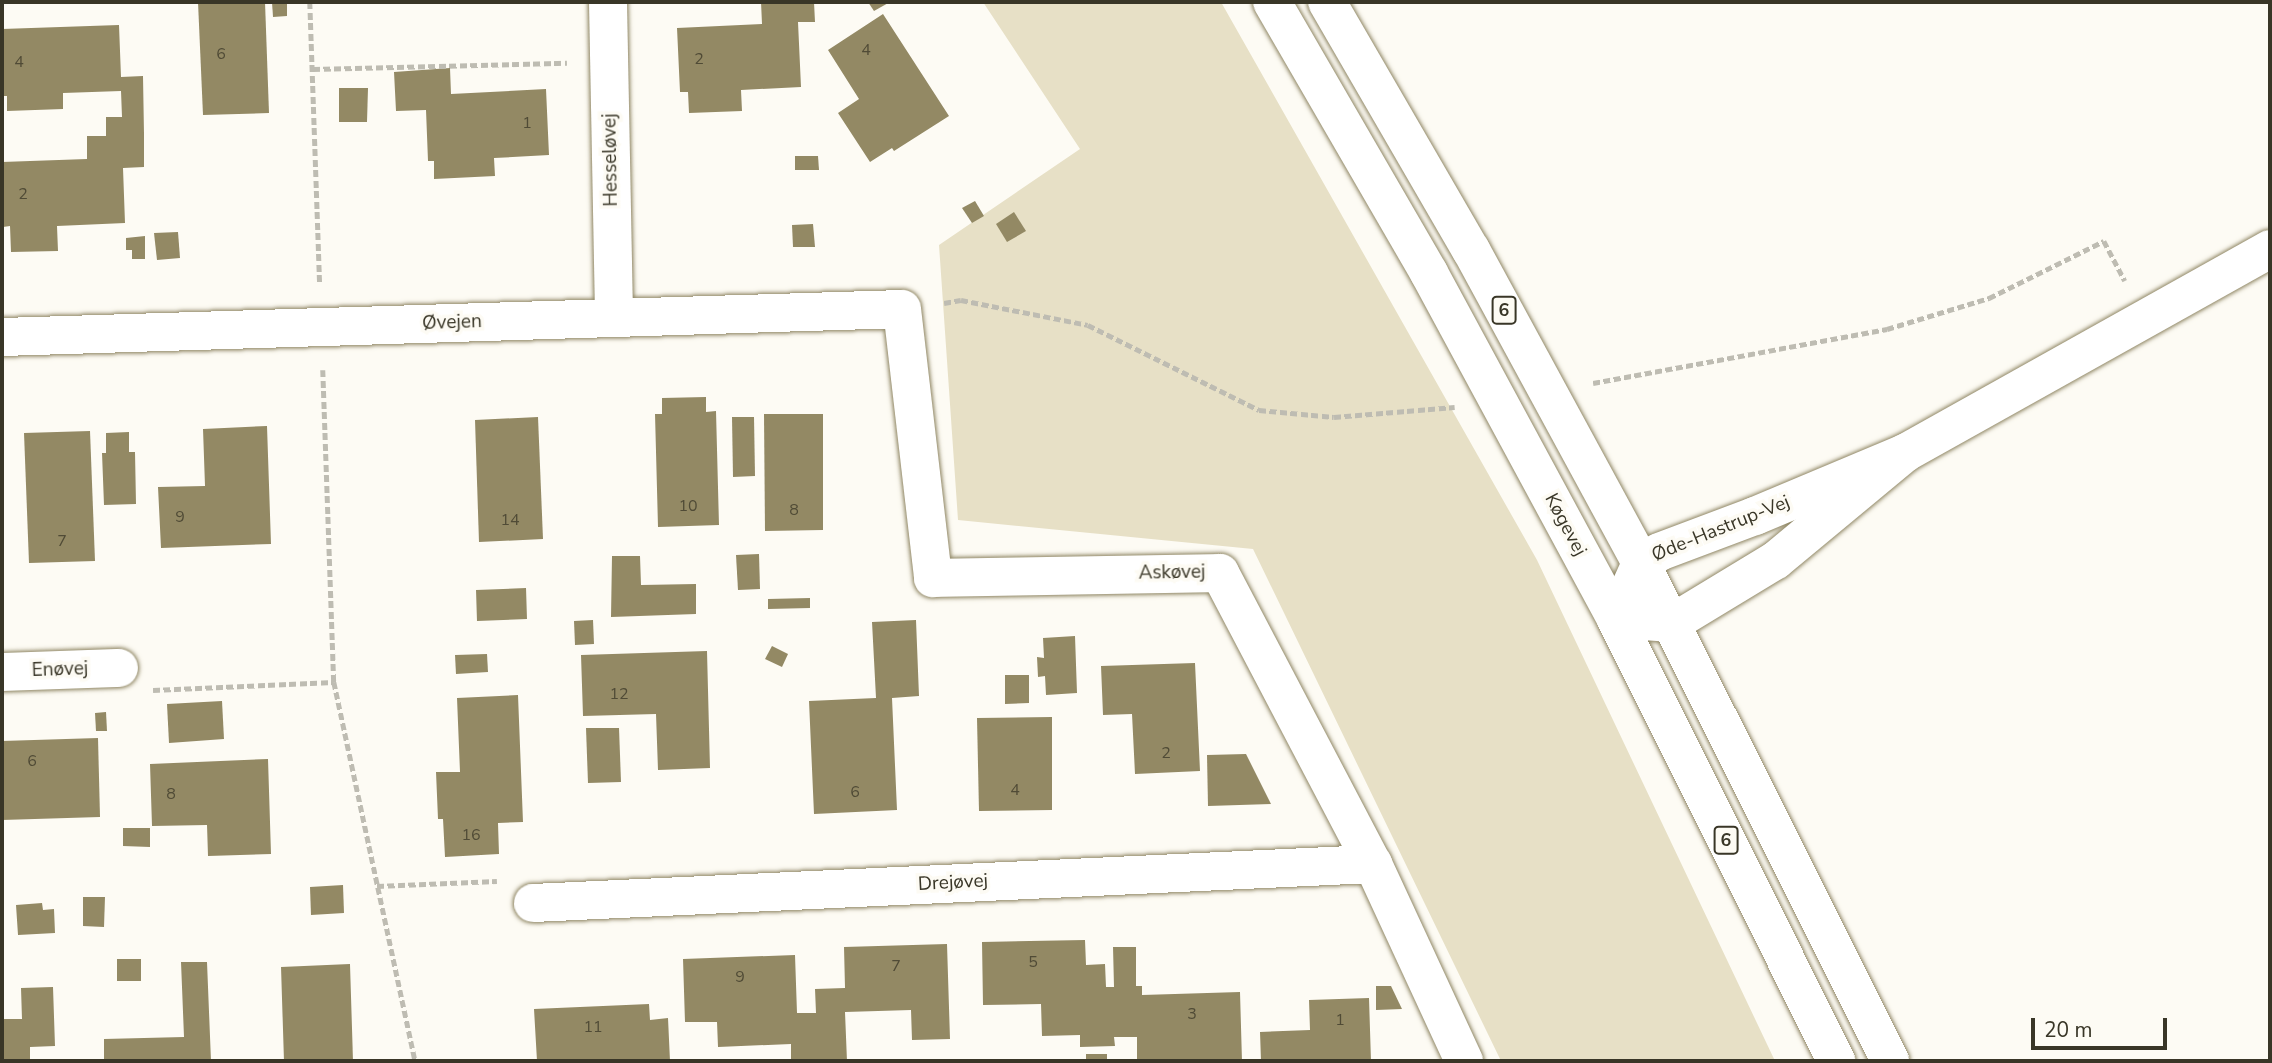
<!DOCTYPE html>
<meta charset="utf-8">
<style>
body{margin:0}
#map{position:relative;width:2272px;height:1063px;overflow:hidden;background:#fdfbf4;font-family:"Nunito Sans",sans-serif}
div>[style]{position:absolute}
.green>*{inset:0;background:#e7e0c6}
.building>*{inset:0;background:#938964}
.path>*{height:4.5px;margin-top:-2.25px;transform-origin:0;background:repeating-linear-gradient(90deg,#bebcb2 0 7px,transparent 0 10.5px)}
.roads{filter:drop-shadow(0 0 2px #908765) drop-shadow(0 0 2px #908765)}
.street>*{height:38px;margin:-19px;padding:0 19px;transform-origin:19px;border-radius:19px;background:#fff}
.primary>*{height:38px;margin:-19px;padding:0 19px;transform-origin:19px;border-radius:19px;background:#fff}
span{translate:-50% -50%;white-space:nowrap;text-align:center;line-height:1.15;-webkit-text-stroke:7px #fdfbf4;paint-order:stroke}
.number-label{font-size:16px;color:#504b36}
.number-label span{-webkit-text-stroke-width:0}
.shield-label span{padding:2px 5px;background:#fdfbf4;border:2px solid;border-radius:5px;-webkit-text-stroke-width:0}
.shield-label{font-size:18px;color:#393627;font-weight:700}
.street-label{font-size:19px;color:#393627}
.frame{position:absolute;inset:0;border:4px solid #393627;pointer-events:none}
.scale{position:absolute;left:2031px;top:1018px;width:136px;height:32px;box-sizing:border-box;border:4px solid #393627;border-top:0;padding-left:9px;font-size:21px;line-height:24px;white-space:nowrap;color:#393627;-webkit-text-stroke:5px #fdfbf4;paint-order:stroke}
</style>
<div id="map">
<div class="green">
<div style="clip-path:polygon(983px 2px,1221px 2px,1537px 560px,1775px 1061px,1501px 1061px,1253px 549px,958px 520px,939px 245px,1080px 149px)"></div>
</div>
<div class="building">
<div style="clip-path:polygon(198px 2px,265px 2px,269px 113px,203px 115px)"></div>
<div style="clip-path:polygon(272px 2px,287px 2px,287px 16px,273px 17px)"></div>
<div style="clip-path:polygon(761px 2px,814px 2px,815px 22px,798px 22px,801px 87px,741px 90px,742px 111px,689px 113px,688px 92px,680px 92px,677px 28px,762px 24px)"></div>
<div style="clip-path:polygon(868px 2px,890px 2px,874px 11px)"></div>
<div style="clip-path:polygon(883px 14px,949px 116px,894px 151px,892px 148px,870px 162px,838px 113px,859px 99px,828px 50px)"></div>
<div style="clip-path:polygon(119px 25px,121px 77px,143px 76px,144px 134px,144px 167px,123px 168px,125px 223px,57px 226px,58px 251px,11px 252px,10px 226px,3px 227px,2px 162px,87px 159px,87px 136px,106px 136px,106px 117px,122px 117px,121px 91px,63px 93px,63px 109px,7px 111px,7px 96px,2px 96px,2px 29px)"></div>
<div style="clip-path:polygon(450px 68px,451px 94px,546px 89px,549px 155px,494px 158px,495px 176px,434px 179px,434px 161px,428px 161px,426px 110px,396px 111px,394px 72px)"></div>
<div style="clip-path:polygon(339px 88px,368px 88px,367px 122px,339px 122px)"></div>
<div style="clip-path:polygon(795px 156px,818px 156px,819px 170px,795px 170px)"></div>
<div style="clip-path:polygon(975px 201px,984px 216px,972px 223px,962px 208px)"></div>
<div style="clip-path:polygon(1014px 212px,1026px 231px,1007px 242px,996px 224px)"></div>
<div style="clip-path:polygon(813px 224px,815px 247px,793px 247px,792px 225px)"></div>
<div style="clip-path:polygon(178px 232px,180px 258px,157px 260px,154px 233px)"></div>
<div style="clip-path:polygon(145px 236px,145px 259px,132px 259px,132px 250px,126px 250px,126px 238px)"></div>
<div style="clip-path:polygon(706px 397px,706px 412px,716px 411px,719px 525px,658px 527px,655px 414px,662px 414px,662px 398px)"></div>
<div style="clip-path:polygon(764px 414px,823px 414px,823px 530px,765px 531px)"></div>
<div style="clip-path:polygon(538px 417px,543px 539px,479px 542px,475px 420px)"></div>
<div style="clip-path:polygon(732px 417px,754px 417px,755px 476px,733px 477px)"></div>
<div style="clip-path:polygon(267px 426px,271px 544px,161px 548px,158px 487px,205px 486px,203px 429px)"></div>
<div style="clip-path:polygon(90px 431px,95px 561px,29px 563px,24px 433px)"></div>
<div style="clip-path:polygon(129px 432px,129px 452px,135px 452px,136px 504px,104px 505px,102px 453px,106px 453px,106px 433px)"></div>
<div style="clip-path:polygon(759px 554px,760px 589px,738px 590px,736px 555px)"></div>
<div style="clip-path:polygon(612px 556px,640px 556px,641px 585px,696px 584px,696px 614px,611px 617px)"></div>
<div style="clip-path:polygon(526px 588px,527px 619px,477px 621px,476px 590px)"></div>
<div style="clip-path:polygon(810px 598px,810px 608px,768px 609px,768px 599px)"></div>
<div style="clip-path:polygon(593px 620px,594px 644px,575px 645px,574px 621px)"></div>
<div style="clip-path:polygon(916px 620px,919px 696px,892px 698px,897px 810px,814px 814px,809px 701px,876px 698px,872px 622px)"></div>
<div style="clip-path:polygon(1075px 636px,1077px 693px,1046px 695px,1045px 676px,1038px 677px,1037px 657px,1044px 658px,1043px 638px)"></div>
<div style="clip-path:polygon(772px 646px,788px 654px,782px 667px,765px 659px)"></div>
<div style="clip-path:polygon(707px 651px,710px 768px,658px 770px,656px 714px,583px 716px,581px 655px)"></div>
<div style="clip-path:polygon(487px 654px,488px 672px,456px 674px,455px 655px)"></div>
<div style="clip-path:polygon(1195px 663px,1200px 771px,1135px 774px,1132px 714px,1103px 715px,1101px 666px)"></div>
<div style="clip-path:polygon(1005px 675px,1029px 675px,1029px 703px,1005px 704px)"></div>
<div style="clip-path:polygon(518px 695px,523px 822px,498px 823px,499px 854px,445px 857px,443px 819px,438px 819px,436px 772px,460px 772px,457px 698px)"></div>
<div style="clip-path:polygon(222px 701px,224px 739px,169px 743px,167px 704px)"></div>
<div style="clip-path:polygon(106px 712px,107px 731px,96px 731px,95px 713px)"></div>
<div style="clip-path:polygon(1052px 717px,1052px 810px,979px 811px,977px 718px)"></div>
<div style="clip-path:polygon(586px 728px,619px 728px,621px 782px,588px 783px)"></div>
<div style="clip-path:polygon(98px 738px,100px 817px,2px 820px,2px 741px)"></div>
<div style="clip-path:polygon(1246px 754px,1271px 804px,1208px 806px,1207px 755px)"></div>
<div style="clip-path:polygon(268px 759px,271px 854px,208px 856px,207px 825px,152px 826px,150px 764px)"></div>
<div style="clip-path:polygon(123px 828px,150px 828px,150px 847px,123px 846px)"></div>
<div style="clip-path:polygon(343px 885px,344px 913px,311px 915px,310px 887px)"></div>
<div style="clip-path:polygon(83px 897px,105px 897px,104px 927px,83px 926px)"></div>
<div style="clip-path:polygon(42px 903px,43px 910px,54px 909px,55px 933px,18px 935px,16px 905px)"></div>
<div style="clip-path:polygon(1085px 940px,1086px 965px,1105px 964px,1106px 987px,1114px 987px,1113px 947px,1136px 947px,1136px 986px,1142px 986px,1142px 995px,1240px 992px,1242px 1061px,1137px 1061px,1137px 1037px,1114px 1037px,1115px 1046px,1080px 1047px,1080px 1035px,1042px 1036px,1041px 1004px,983px 1005px,982px 942px)"></div>
<div style="clip-path:polygon(947px 944px,950px 1039px,912px 1040px,911px 1010px,845px 1012px,847px 1061px,791px 1061px,791px 1044px,718px 1047px,717px 1022px,685px 1022px,683px 959px,795px 955px,797px 1013px,816px 1013px,815px 989px,845px 988px,844px 947px)"></div>
<div style="clip-path:polygon(117px 959px,141px 959px,141px 981px,117px 981px)"></div>
<div style="clip-path:polygon(181px 962px,207px 962px,211px 1061px,104px 1061px,104px 1039px,184px 1037px)"></div>
<div style="clip-path:polygon(350px 964px,353px 1061px,284px 1061px,281px 967px)"></div>
<div style="clip-path:polygon(1376px 986px,1391px 986px,1402px 1009px,1376px 1010px)"></div>
<div style="clip-path:polygon(53px 987px,55px 1046px,30px 1047px,30px 1061px,2px 1061px,2px 1019px,22px 1019px,21px 988px)"></div>
<div style="clip-path:polygon(1369px 998px,1371px 1061px,1261px 1061px,1260px 1032px,1310px 1030px,1309px 1000px)"></div>
<div style="clip-path:polygon(649px 1004px,650px 1020px,668px 1018px,670px 1061px,537px 1061px,534px 1009px)"></div>
<div style="clip-path:polygon(1086px 1054px,1107px 1054px,1107px 1061px,1086px 1061px)"></div>
</div>
<div class="path">
<div style="left:310px;top:2px;width:282px;rotate:88deg"></div>
<div style="left:313px;top:69px;width:254px;rotate:-1.4deg"></div>
<div style="left:944px;top:303px;width:17px;rotate:-10deg"></div>
<div style="left:961px;top:300px;width:129px;rotate:11.1deg"></div>
<div style="left:1088px;top:325px;width:191px;rotate:26.4deg"></div>
<div style="left:1259px;top:410px;width:75px;rotate:5.3deg"></div>
<div style="left:1334px;top:417px;width:121px;rotate:-4.7deg"></div>
<div style="left:323px;top:370px;width:312px;rotate:88deg"></div>
<div style="left:334px;top:682px;width:388px;rotate:77.9deg"></div>
<div style="left:1593px;top:383px;width:299px;rotate:-10.4deg"></div>
<div style="left:1887px;top:329px;width:107px;rotate:-16.9deg"></div>
<div style="left:1989px;top:298px;width:128px;rotate:-26.4deg"></div>
<div style="left:2104px;top:241px;width:45px;rotate:62.3deg"></div>
<div style="left:153px;top:690px;width:181px;rotate:-2.5deg"></div>
<div style="left:377px;top:886px;width:120px;rotate:-2.4deg"></div>
</div>
<div class="roads">
<div class="street">
<div style="left:608px;top:2px;width:316px;rotate:88.9deg"></div>
<div style="left:2px;top:337px;width:900px;rotate:-1.78deg"></div>
<div style="left:902px;top:309px;width:271px;rotate:83.4deg"></div>
<div style="left:933px;top:578px;width:287px;rotate:-1deg"></div>
<div style="left:1220px;top:573px;width:329px;rotate:62.3deg"></div>
<div style="left:1373px;top:864px;width:217px;rotate:65.2deg"></div>
<div style="left:1905px;top:453px;width:168px;rotate:140.3deg"></div>
<div style="left:1776px;top:560px;width:122px;rotate:148.8deg"></div>
<div style="left:1672px;top:623px;width:56px;rotate:-175.9deg"></div>
<div style="left:1616px;top:619px;width:61px;rotate:-65.9deg"></div>
<div style="left:1641px;top:563px;width:21px;rotate:-31deg"></div>
<div style="left:1659px;top:552px;width:103px;rotate:-20.6deg"></div>
<div style="left:1755px;top:516px;width:163px;rotate:-22.8deg"></div>
<div style="left:1905px;top:453px;width:418px;rotate:-29.2deg"></div>
<div style="left:2px;top:672px;width:117px;rotate:-2deg"></div>
<div style="left:533px;top:903px;width:841px;rotate:-2.66deg"></div>
</div>
<div class="primary">
<div style="left:1272px;top:2px;width:313px;rotate:59.9deg"></div>
<div style="left:1429px;top:273px;width:393px;rotate:61.6deg"></div>
<div style="left:1616px;top:619px;width:494px;rotate:63.5deg"></div>
<div style="left:1327px;top:2px;width:287px;rotate:59.9deg"></div>
<div style="left:1471px;top:250px;width:356px;rotate:61.5deg"></div>
<div style="left:1641px;top:563px;width:557px;rotate:63.43deg"></div>
</div>
</div>
<div class="number-label">
<span style="left:866px;top:50px">4</span>
<span style="left:221px;top:54px">6</span>
<span style="left:699px;top:59px">2</span>
<span style="left:19px;top:62px">4</span>
<span style="left:527px;top:123px">1</span>
<span style="left:23px;top:194px">2</span>
<span style="left:688px;top:506px">10</span>
<span style="left:794px;top:510px">8</span>
<span style="left:180px;top:517px">9</span>
<span style="left:510px;top:520px">14</span>
<span style="left:62px;top:541px">7</span>
<span style="left:619px;top:694px">12</span>
<span style="left:1166px;top:753px">2</span>
<span style="left:32px;top:761px">6</span>
<span style="left:1015px;top:790px">4</span>
<span style="left:855px;top:792px">6</span>
<span style="left:171px;top:794px">8</span>
<span style="left:471px;top:835px">16</span>
<span style="left:1033px;top:962px">5</span>
<span style="left:896px;top:966px">7</span>
<span style="left:740px;top:977px">9</span>
<span style="left:1192px;top:1014px">3</span>
<span style="left:1340px;top:1020px">1</span>
<span style="left:593px;top:1027px">11</span>
</div>
<div class="shield-label">
<span style="left:1504px;top:310px">6</span>
<span style="left:1726px;top:840px">6</span>
</div>
<div class="street-label">
<span style="left:611px;top:160px;rotate:-91deg">Hesseløvej</span>
<span style="left:452px;top:323px;rotate:-2deg">Øvejen</span>
<span style="left:1565px;top:525px;rotate:62deg">Køgevej</span>
<span style="left:1721px;top:529px;rotate:-22deg">Øde-Hastrup-Vej</span>
<span style="left:1172px;top:573px;rotate:-1deg">Askøvej</span>
<span style="left:60px;top:670px;rotate:-2deg">Enøvej</span>
<span style="left:953px;top:883px;rotate:-3deg">Drejøvej</span>
</div>
<div class="frame"></div>
<div class="scale">20 m</div>
</div>
